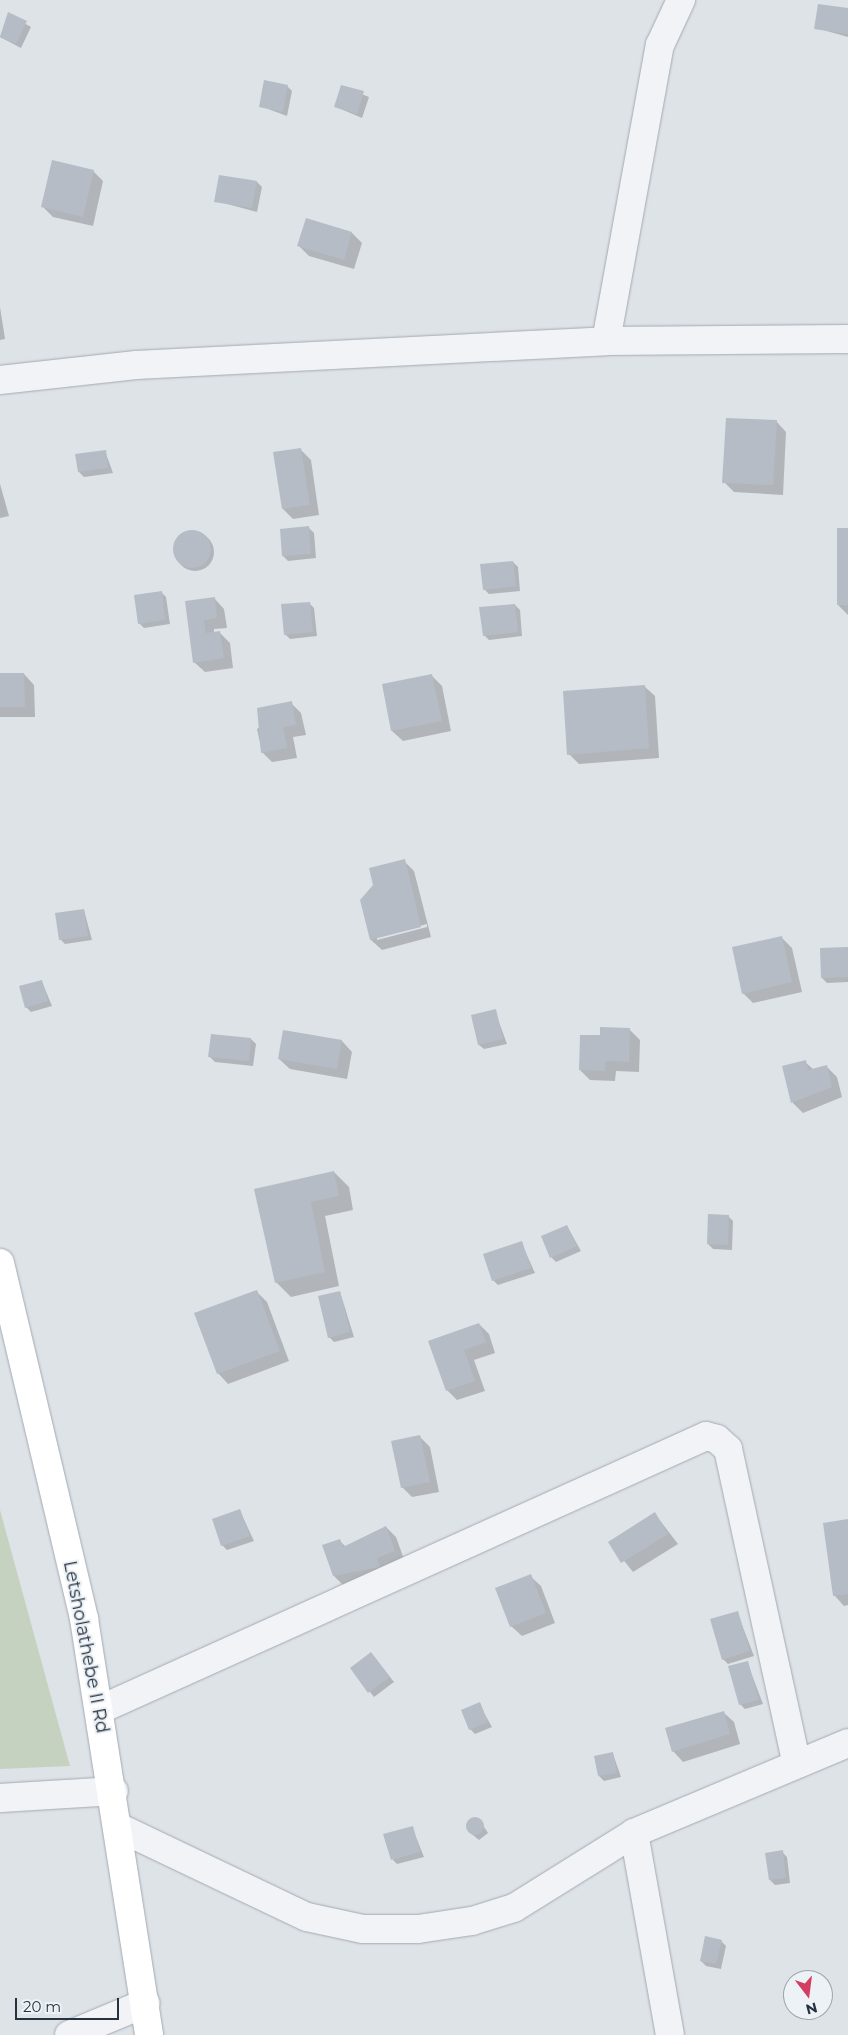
<!DOCTYPE html>
<style>
body{margin:0}
#map{position:relative;width:848px;height:2035px;overflow:hidden;background:#dee3e8;font-family:Montserrat,sans-serif}
div>[style]{position:absolute}
.green>*{inset:0;background:#c5d2bf}
.shadow>*{inset:0;background:#0003}
.round{border-radius:50%}
.building>*{inset:0;background:#b5bcc5}
.roads{filter:drop-shadow(0 0 1px #a3aab2) drop-shadow(0 0 1px #a3aab2)}
.street>*{height:28px;margin:-14px;padding:0 14px;transform-origin:14px;border-radius:14px;background:#f1f3f6}
.secondary>*{height:28px;margin:-14px;padding:0 14px;transform-origin:14px;border-radius:14px;background:#fff}
span{translate:-50% -50%;white-space:nowrap;text-align:center;line-height:1.15;-webkit-text-stroke:4px #edf2f6;paint-order:stroke}
.street-label{font-size:18px;color:#273240}
.north{position:absolute;left:783px;top:1970px;width:50px;height:50px;box-sizing:border-box;background:#edf2f6;border:1px solid #9ea5ad;border-radius:50%;rotate:165deg;font-size:14px;font-weight:700;line-height:20px;text-align:center;color:#273240}
.north::after{content:'';display:block;margin:auto;width:18px;height:22px;background:#d33d60;clip-path:polygon(50% 0,100% 100%,50% 72%,0 100%)}
.scale{position:absolute;left:15px;top:1998px;width:104px;height:22px;box-sizing:border-box;border:2px solid #273240;border-top:0;padding-left:6px;font-size:15px;line-height:18px;white-space:nowrap;color:#273240;-webkit-text-stroke:4px #edf2f6;paint-order:stroke}
</style>
<div id="map">
<div class="green">
<div style="clip-path:polygon(0 1510px,70px 1766px,0 1769px)"></div>
</div>
<div class="shadow">
<div style="clip-path:polygon(848px 10px,848px 37px,816px 28px)"></div>
<div style="clip-path:polygon(8px 14px,31px 27px,21px 48px,0 37px)"></div>
<div style="clip-path:polygon(287px 86px,292px 91px,287px 116px,260px 106px)"></div>
<div style="clip-path:polygon(342px 86px,369px 97px,362px 118px,336px 107px)"></div>
<div style="clip-path:polygon(93px 171px,103px 181px,93px 226px,53px 217px,43px 207px)"></div>
<div style="clip-path:polygon(257px 182px,262px 187px,257px 212px,216px 201px)"></div>
<div style="clip-path:polygon(352px 233px,362px 243px,354px 269px,309px 256px,299px 246px)"></div>
<div style="clip-path:polygon(0 307px,5px 339px,0 340px)"></div>
<div style="clip-path:polygon(776px 421px,786px 432px,783px 495px,734px 492px,724px 482px)"></div>
<div style="clip-path:polygon(301px 450px,311px 460px,319px 515px,293px 519px,283px 509px)"></div>
<div style="clip-path:polygon(105px 451px,113px 473px,84px 477px,79px 472px)"></div>
<div style="clip-path:polygon(0 484px,9px 516px,0 518px)"></div>
<div style="clip-path:polygon(309px 528px,314px 533px,316px 558px,288px 561px,283px 556px)"></div>
<div style="clip-path:polygon(848px 529px,848px 615px,838px 605px)"></div>
<div class="round" style="left:176px;top:533px;width:38px;height:38px"></div>
<div style="clip-path:polygon(513px 562px,518px 567px,520px 591px,489px 594px,484px 589px)"></div>
<div style="clip-path:polygon(161px 592px,166px 597px,170px 624px,144px 628px,139px 623px)"></div>
<div style="clip-path:polygon(214px 598px,224px 609px,227px 628px,214px 629px,214px 633px,220px 633px,230px 643px,233px 668px,205px 672px,194px 662px,186px 603px)"></div>
<div style="clip-path:polygon(309px 603px,314px 608px,317px 636px,290px 639px,285px 634px)"></div>
<div style="clip-path:polygon(515px 605px,520px 610px,522px 636px,489px 640px,484px 635px)"></div>
<div style="clip-path:polygon(24px 674px,34px 685px,35px 717px,0 717px,0 675px)"></div>
<div style="clip-path:polygon(432px 676px,442px 686px,451px 731px,403px 741px,392px 731px,384px 685px)"></div>
<div style="clip-path:polygon(644px 686px,655px 696px,659px 758px,579px 764px,569px 754px)"></div>
<div style="clip-path:polygon(291px 703px,301px 713px,306px 735px,293px 737px,297px 758px,272px 762px,262px 752px,257px 729px)"></div>
<div style="clip-path:polygon(evenodd,404px 861px,414px 871px,431px 937px,382px 950px,371px 940px,404px 861px,427px 924px,427px 927px,377px 940px,377px 937px,427px 924px)"></div>
<div style="clip-path:polygon(84px 910px,92px 940px,65px 944px,60px 939px)"></div>
<div style="clip-path:polygon(782px 938px,792px 948px,802px 992px,753px 1003px,743px 993px)"></div>
<div style="clip-path:polygon(848px 949px,848px 982px,827px 983px,822px 978px)"></div>
<div style="clip-path:polygon(42px 982px,52px 1006px,31px 1012px,26px 1007px)"></div>
<div style="clip-path:polygon(495px 1011px,507px 1044px,484px 1049px,479px 1045px)"></div>
<div style="clip-path:polygon(630px 1030px,640px 1040px,639px 1072px,616px 1071px,615px 1081px,590px 1080px,580px 1070px,602px 1036px)"></div>
<div style="clip-path:polygon(284px 1032px,342px 1041px,352px 1052px,347px 1079px,290px 1069px,279px 1059px)"></div>
<div style="clip-path:polygon(251px 1039px,256px 1044px,253px 1066px,215px 1062px,210px 1057px)"></div>
<div style="clip-path:polygon(805px 1062px,814px 1070px,827px 1067px,837px 1077px,842px 1097px,803px 1113px,793px 1103px,783px 1067px)"></div>
<div style="clip-path:polygon(334px 1172px,349px 1187px,353px 1210px,325px 1216px,339px 1286px,291px 1297px,276px 1282px,256px 1190px)"></div>
<div style="clip-path:polygon(728px 1216px,733px 1221px,732px 1250px,713px 1249px,708px 1244px)"></div>
<div style="clip-path:polygon(567px 1226px,581px 1251px,556px 1262px,551px 1257px)"></div>
<div style="clip-path:polygon(521px 1242px,535px 1273px,498px 1285px,493px 1280px)"></div>
<div style="clip-path:polygon(257px 1292px,267px 1302px,289px 1361px,228px 1384px,218px 1373px)"></div>
<div style="clip-path:polygon(340px 1292px,354px 1337px,334px 1342px,329px 1337px)"></div>
<div style="clip-path:polygon(479px 1324px,489px 1334px,495px 1353px,474px 1360px,485px 1391px,457px 1400px,447px 1390px,430px 1342px)"></div>
<div style="clip-path:polygon(420px 1437px,430px 1447px,439px 1492px,412px 1497px,402px 1487px)"></div>
<div style="clip-path:polygon(240px 1511px,254px 1541px,227px 1550px,222px 1545px)"></div>
<div style="clip-path:polygon(655px 1514px,678px 1544px,633px 1572px,609px 1542px)"></div>
<div style="clip-path:polygon(848px 1521px,848px 1605px,844px 1606px,834px 1595px)"></div>
<div style="clip-path:polygon(386px 1527px,396px 1537px,405px 1562px,344px 1586px,334px 1576px,340px 1541px,346px 1547px)"></div>
<div style="clip-path:polygon(530px 1576px,541px 1586px,555px 1623px,522px 1636px,511px 1626px)"></div>
<div style="clip-path:polygon(737px 1612px,754px 1656px,728px 1664px,723px 1659px)"></div>
<div style="clip-path:polygon(375px 1658px,394px 1682px,374px 1697px,351px 1668px)"></div>
<div style="clip-path:polygon(747px 1662px,763px 1704px,745px 1709px,740px 1704px)"></div>
<div style="clip-path:polygon(479px 1704px,492px 1727px,475px 1734px,470px 1729px)"></div>
<div style="clip-path:polygon(723px 1712px,734px 1722px,740px 1744px,683px 1762px,673px 1751px)"></div>
<div style="clip-path:polygon(613px 1754px,621px 1777px,604px 1781px,599px 1776px)"></div>
<div style="clip-path:polygon(479px 1819px,488px 1833px,479px 1840px,468px 1831px,467px 1823px)"></div>
<div style="clip-path:polygon(412px 1827px,424px 1857px,397px 1864px,393px 1860px)"></div>
<div style="clip-path:polygon(782px 1852px,787px 1857px,790px 1883px,775px 1885px,770px 1880px)"></div>
<div style="clip-path:polygon(721px 1941px,726px 1946px,721px 1969px,706px 1966px,701px 1961px)"></div>
</div>
<div class="building">
<div style="clip-path:polygon(818px 4px,848px 8px,848px 34px,814px 29px)"></div>
<div style="clip-path:polygon(8px 12px,27px 21px,16px 44px,0 37px)"></div>
<div style="clip-path:polygon(264px 80px,288px 85px,283px 112px,259px 107px)"></div>
<div style="clip-path:polygon(341px 85px,364px 91px,357px 114px,334px 107px)"></div>
<div style="clip-path:polygon(52px 160px,94px 170px,83px 217px,41px 207px)"></div>
<div style="clip-path:polygon(219px 175px,257px 181px,252px 208px,214px 202px)"></div>
<div style="clip-path:polygon(306px 218px,352px 232px,344px 260px,297px 246px)"></div>
<div style="clip-path:polygon(726px 418px,777px 420px,773px 485px,722px 483px)"></div>
<div style="clip-path:polygon(301px 448px,310px 505px,282px 509px,273px 452px)"></div>
<div style="clip-path:polygon(106px 450px,108px 468px,78px 472px,75px 454px)"></div>
<div style="clip-path:polygon(309px 526px,311px 554px,282px 556px,280px 529px)"></div>
<div style="clip-path:polygon(837px 528px,848px 528px,848px 605px,837px 605px)"></div>
<div class="round" style="left:173px;top:530px;width:38px;height:38px"></div>
<div style="clip-path:polygon(513px 561px,516px 586px,483px 590px,480px 564px)"></div>
<div style="clip-path:polygon(162px 591px,165px 620px,138px 624px,134px 595px)"></div>
<div style="clip-path:polygon(215px 597px,217px 618px,204px 620px,206px 633px,220px 631px,224px 658px,193px 663px,185px 601px)"></div>
<div style="clip-path:polygon(310px 602px,313px 632px,284px 635px,281px 604px)"></div>
<div style="clip-path:polygon(515px 604px,518px 632px,483px 636px,479px 607px)"></div>
<div style="clip-path:polygon(0 673px,24px 673px,25px 707px,0 707px)"></div>
<div style="clip-path:polygon(432px 674px,442px 721px,391px 731px,382px 684px)"></div>
<div style="clip-path:polygon(645px 685px,649px 748px,567px 755px,563px 691px)"></div>
<div style="clip-path:polygon(292px 701px,296px 725px,283px 727px,287px 748px,261px 753px,257px 708px)"></div>
<div style="clip-path:polygon(405px 859px,421px 927px,370px 940px,360px 900px,373px 885px,369px 868px)"></div>
<div style="clip-path:polygon(84px 909px,88px 936px,59px 940px,55px 913px)"></div>
<div style="clip-path:polygon(782px 936px,792px 982px,742px 994px,732px 947px)"></div>
<div style="clip-path:polygon(848px 947px,848px 977px,821px 978px,820px 948px)"></div>
<div style="clip-path:polygon(42px 980px,48px 1001px,25px 1008px,19px 986px)"></div>
<div style="clip-path:polygon(496px 1009px,503px 1039px,478px 1045px,471px 1015px)"></div>
<div style="clip-path:polygon(600px 1027px,630px 1028px,629px 1062px,606px 1061px,605px 1071px,579px 1070px,580px 1035px,600px 1035px)"></div>
<div style="clip-path:polygon(283px 1030px,342px 1040px,337px 1069px,278px 1059px)"></div>
<div style="clip-path:polygon(211px 1034px,251px 1038px,249px 1061px,208px 1057px)"></div>
<div style="clip-path:polygon(806px 1060px,808px 1070px,827px 1065px,832px 1087px,791px 1103px,782px 1066px)"></div>
<div style="clip-path:polygon(334px 1171px,339px 1196px,311px 1202px,325px 1272px,275px 1283px,254px 1189px)"></div>
<div style="clip-path:polygon(708px 1214px,729px 1215px,728px 1245px,707px 1244px)"></div>
<div style="clip-path:polygon(567px 1225px,577px 1246px,550px 1258px,541px 1236px)"></div>
<div style="clip-path:polygon(522px 1241px,531px 1268px,492px 1281px,483px 1254px)"></div>
<div style="clip-path:polygon(257px 1290px,280px 1351px,217px 1374px,194px 1313px)"></div>
<div style="clip-path:polygon(340px 1291px,350px 1332px,328px 1338px,318px 1296px)"></div>
<div style="clip-path:polygon(479px 1323px,486px 1342px,464px 1350px,475px 1381px,446px 1391px,428px 1341px)"></div>
<div style="clip-path:polygon(420px 1435px,430px 1482px,401px 1488px,391px 1441px)"></div>
<div style="clip-path:polygon(240px 1509px,250px 1536px,221px 1546px,212px 1519px)"></div>
<div style="clip-path:polygon(655px 1512px,668px 1534px,621px 1563px,608px 1542px)"></div>
<div style="clip-path:polygon(848px 1519px,848px 1594px,833px 1596px,823px 1523px)"></div>
<div style="clip-path:polygon(386px 1526px,395px 1551px,377px 1558px,380px 1567px,333px 1576px,322px 1545px,340px 1539px,343px 1547px)"></div>
<div style="clip-path:polygon(531px 1574px,546px 1613px,510px 1627px,495px 1588px)"></div>
<div style="clip-path:polygon(738px 1611px,750px 1651px,722px 1660px,710px 1619px)"></div>
<div style="clip-path:polygon(371px 1652px,390px 1677px,368px 1693px,350px 1668px)"></div>
<div style="clip-path:polygon(748px 1661px,759px 1700px,739px 1705px,728px 1666px)"></div>
<div style="clip-path:polygon(480px 1702px,488px 1722px,469px 1730px,461px 1710px)"></div>
<div style="clip-path:polygon(724px 1711px,730px 1734px,672px 1752px,665px 1728px)"></div>
<div style="clip-path:polygon(613px 1752px,617px 1773px,598px 1776px,594px 1756px)"></div>
<div class="round" style="left:466px;top:1817px;width:18px;height:18px"></div>
<div style="clip-path:polygon(413px 1826px,420px 1852px,391px 1860px,383px 1834px)"></div>
<div style="clip-path:polygon(783px 1850px,786px 1878px,769px 1880px,765px 1853px)"></div>
<div style="clip-path:polygon(705px 1936px,722px 1940px,716px 1964px,700px 1961px)"></div>
</div>
<div class="roads">
<div class="street">
<div style="left:606px;top:341px;width:301px;rotate:-79.7deg"></div>
<div style="left:660px;top:45px;width:50px;rotate:-65deg"></div>
<div style="left:0;top:380px;width:137px;rotate:-6.3deg"></div>
<div style="left:136px;top:365px;width:471px;rotate:-2.9deg"></div>
<div style="left:606px;top:341px;width:242px;rotate:-0.5deg"></div>
<div style="left:99px;top:1710px;width:666px;rotate:-24.29deg"></div>
<div style="left:706px;top:1436px;width:11px;rotate:15deg"></div>
<div style="left:717px;top:1439px;width:15px;rotate:42deg"></div>
<div style="left:728px;top:1449px;width:319px;rotate:77.7deg"></div>
<div style="left:0;top:1798px;width:114px;rotate:-3.5deg"></div>
<div style="left:120px;top:1828px;width:207px;rotate:25.5deg"></div>
<div style="left:307px;top:1917px;width:57px;rotate:12.1deg"></div>
<div style="left:363px;top:1929px;width:55px"></div>
<div style="left:418px;top:1929px;width:55px;rotate:-8.4deg"></div>
<div style="left:472px;top:1921px;width:44px;rotate:-17.2deg"></div>
<div style="left:514px;top:1908px;width:142px;rotate:-32deg"></div>
<div style="left:634px;top:1833px;width:232px;rotate:-22.8deg"></div>
<div style="left:634px;top:1833px;width:205px;rotate:79.9deg"></div>
<div style="left:69px;top:2035px;width:83px;rotate:-22.6deg"></div>
</div>
<div class="secondary">
<div style="left:0;top:1263px;width:366px;rotate:76.7deg"></div>
<div style="left:84px;top:1619px;width:421px;rotate:81.1deg"></div>
</div>
</div>
<div class="street-label">
<span style="left:86px;top:1647px;rotate:79deg">Letsholathebe II Rd</span>
</div>
<div class="north">N</div>
<div class="scale">20 m</div>
</div>
